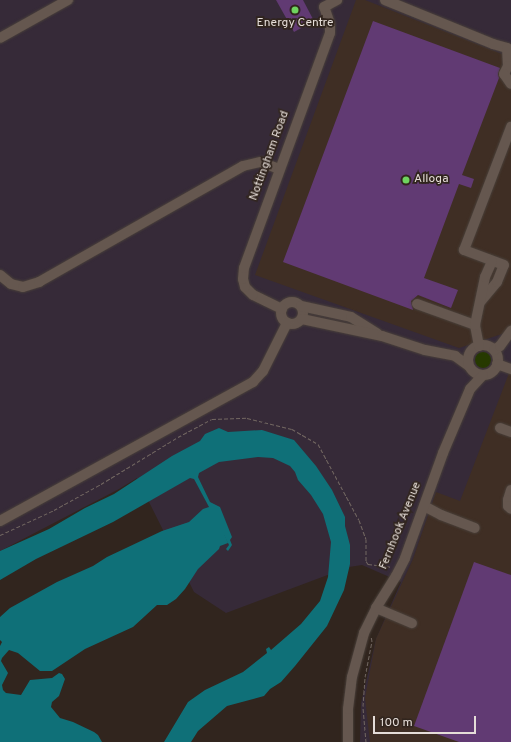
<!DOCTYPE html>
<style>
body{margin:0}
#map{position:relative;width:511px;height:742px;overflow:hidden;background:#31251e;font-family:Overpass,sans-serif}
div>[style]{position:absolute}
.commercial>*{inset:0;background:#362a38}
.built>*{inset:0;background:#3f2e24}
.green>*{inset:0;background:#263900}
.round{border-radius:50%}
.water>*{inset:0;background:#0f7078}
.building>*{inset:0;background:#613a73}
.path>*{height:1px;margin-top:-0.5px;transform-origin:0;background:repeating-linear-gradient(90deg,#726761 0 4px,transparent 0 6px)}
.roads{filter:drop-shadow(0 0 1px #49403a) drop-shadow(0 0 1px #49403a)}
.minor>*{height:10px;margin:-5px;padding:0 5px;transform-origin:5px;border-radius:5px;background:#65574f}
.minor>.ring{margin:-5px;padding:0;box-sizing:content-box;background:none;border:10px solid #65574f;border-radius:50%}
.dots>*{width:11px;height:11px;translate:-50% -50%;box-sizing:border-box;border:2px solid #31251e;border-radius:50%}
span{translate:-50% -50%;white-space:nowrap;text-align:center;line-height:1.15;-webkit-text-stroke:3.5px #31251e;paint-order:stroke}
.poi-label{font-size:12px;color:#e5ddd8}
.left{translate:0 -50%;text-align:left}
.street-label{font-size:12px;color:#e5ddd8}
.scale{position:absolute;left:373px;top:716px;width:103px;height:18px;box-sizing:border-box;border:2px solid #e5ddd8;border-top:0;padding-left:5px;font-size:12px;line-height:14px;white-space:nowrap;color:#e5ddd8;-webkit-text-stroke:3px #31251e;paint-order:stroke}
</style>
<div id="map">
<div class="commercial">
<div style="clip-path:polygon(0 0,511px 0,511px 742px,360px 742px,361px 703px,376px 639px,401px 582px,362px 565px,349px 567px,226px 613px,194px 592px,137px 478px,119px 489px,0 551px)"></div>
</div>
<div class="built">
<div style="clip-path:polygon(356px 0,365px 0,507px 56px,508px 75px,511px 78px,511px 339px,502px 334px,459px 348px,255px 275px)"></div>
<div style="clip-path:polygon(511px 368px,511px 742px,370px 742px,365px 698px,376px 639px,413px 559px,436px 492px,460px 501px)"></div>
</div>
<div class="green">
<div class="round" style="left:475px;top:352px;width:16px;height:16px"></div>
</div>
<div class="water">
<div style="clip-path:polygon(219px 428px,228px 432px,262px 430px,294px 440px,316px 466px,332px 490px,345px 517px,345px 526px,350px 545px,350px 564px,344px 590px,327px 626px,295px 666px,281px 682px,270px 689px,264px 696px,227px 706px,198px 731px,191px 742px,164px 742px,188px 702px,205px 690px,243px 672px,267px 653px,266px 649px,269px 647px,271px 650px,301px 624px,320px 601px,328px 577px,331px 542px,323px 514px,311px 495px,298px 480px,295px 472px,290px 466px,273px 458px,258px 457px,219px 462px,199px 473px,198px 477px,210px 502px,220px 507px,232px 537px,230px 540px,232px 545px,228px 551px,226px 549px,229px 545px,222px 530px,228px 543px,220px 546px,219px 549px,198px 569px,185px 589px,176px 599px,167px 605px,157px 605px,133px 627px,85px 649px,52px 671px,40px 671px,18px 653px,9px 650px,2px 658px,1px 661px,8px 673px,2px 685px,3px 690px,6px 693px,21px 695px,30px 680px,52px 678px,59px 673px,62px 674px,65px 679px,59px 696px,52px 702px,51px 707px,60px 718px,73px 722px,94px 732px,98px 735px,102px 742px,0 742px,0 646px,2px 642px,0 640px,0 617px,10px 608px,57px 582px,93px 566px,107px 557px,162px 531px,189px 522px,203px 509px,209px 507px,194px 479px,190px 478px,113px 522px,36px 559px,0 580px,0 551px,49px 529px,85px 508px,114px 494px,172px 456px,200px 441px,205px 434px)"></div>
</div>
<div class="building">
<div style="clip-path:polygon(276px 0,303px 0,314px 21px,294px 32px)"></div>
<div style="clip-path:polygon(373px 21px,500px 68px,498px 74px,499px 78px,462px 175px,474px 179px,471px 188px,459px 184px,424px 278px,458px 290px,451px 308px,418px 295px,411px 301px,413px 310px,283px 262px)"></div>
<div style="clip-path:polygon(474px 562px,511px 575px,511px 742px,459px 742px,414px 726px)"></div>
</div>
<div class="path">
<div style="left:0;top:535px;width:60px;rotate:-24.8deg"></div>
<div style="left:54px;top:510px;width:54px;rotate:-29deg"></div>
<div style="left:101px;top:484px;width:90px;rotate:-31.4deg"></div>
<div style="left:178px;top:437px;width:38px;rotate:-28deg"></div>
<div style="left:212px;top:419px;width:35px;rotate:-2deg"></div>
<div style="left:247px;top:418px;width:46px;rotate:13.7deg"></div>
<div style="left:292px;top:429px;width:30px;rotate:30deg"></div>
<div style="left:318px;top:444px;width:86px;rotate:61.7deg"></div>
<div style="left:359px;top:520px;width:20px;rotate:70deg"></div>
<div style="left:366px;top:539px;width:22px;rotate:90deg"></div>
<div style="left:366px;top:561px;width:4px;rotate:56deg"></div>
<div style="left:368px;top:564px;width:23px;rotate:7deg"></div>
<div style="left:366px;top:742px;width:36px;rotate:-95deg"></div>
<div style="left:363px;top:706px;width:29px;rotate:-86deg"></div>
<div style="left:365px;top:677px;width:37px;rotate:-79deg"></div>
<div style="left:372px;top:641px;width:5px;rotate:-101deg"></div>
</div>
<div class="roads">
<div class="minor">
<div style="left:385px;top:0;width:117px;rotate:22.2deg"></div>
<div style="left:493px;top:44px;width:15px;rotate:16deg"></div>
<div style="left:0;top:38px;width:78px;rotate:-29.2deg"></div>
<div style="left:507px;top:48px;width:18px;rotate:87deg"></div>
<div style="left:508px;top:66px;width:9px;rotate:117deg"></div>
<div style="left:504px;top:74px;width:12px;rotate:55deg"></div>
<div style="left:0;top:275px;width:14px;rotate:39deg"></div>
<div style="left:11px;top:284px;width:12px;rotate:14deg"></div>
<div style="left:23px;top:287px;width:17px;rotate:-17deg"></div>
<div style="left:39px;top:282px;width:235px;rotate:-29.6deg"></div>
<div style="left:243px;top:166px;width:18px;rotate:-13deg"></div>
<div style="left:261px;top:162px;width:19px;rotate:21deg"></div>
<div style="left:481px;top:301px;width:25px;rotate:-50deg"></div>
<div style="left:497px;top:282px;width:18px;rotate:-68deg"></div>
<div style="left:504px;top:265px;width:43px;rotate:-159.4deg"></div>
<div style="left:464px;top:250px;width:132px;rotate:-69.1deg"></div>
<div class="ring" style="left:281px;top:302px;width:12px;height:12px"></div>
<div style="left:417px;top:304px;width:62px;rotate:19.9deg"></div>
<div style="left:301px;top:306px;width:51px;rotate:12.4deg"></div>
<div style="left:351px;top:317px;width:31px;rotate:32deg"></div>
<div style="left:282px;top:309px;width:32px;rotate:-154deg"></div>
<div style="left:253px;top:295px;width:11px;rotate:-135deg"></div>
<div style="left:245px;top:287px;width:8px;rotate:-104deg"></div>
<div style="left:243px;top:279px;width:11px;rotate:-85deg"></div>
<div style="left:244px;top:268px;width:250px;rotate:-69.9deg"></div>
<div style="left:330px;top:33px;width:9px;rotate:-90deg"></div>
<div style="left:330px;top:24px;width:18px;rotate:-109deg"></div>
<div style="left:324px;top:7px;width:15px;rotate:-28deg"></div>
<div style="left:302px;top:319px;width:82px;rotate:12deg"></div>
<div style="left:382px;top:336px;width:45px;rotate:18deg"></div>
<div style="left:425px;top:350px;width:31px;rotate:11deg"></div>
<div style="left:455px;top:356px;width:17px;rotate:36deg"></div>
<div class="ring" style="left:468px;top:345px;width:20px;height:20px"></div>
<div style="left:479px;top:346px;width:21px;rotate:-101deg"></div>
<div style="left:475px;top:325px;width:49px;rotate:-78.2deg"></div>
<div style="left:485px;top:277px;width:17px;rotate:-66deg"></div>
<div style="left:494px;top:350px;width:7px;rotate:-34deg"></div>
<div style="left:500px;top:346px;width:19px;rotate:-54deg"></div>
<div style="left:497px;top:364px;width:15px;rotate:20deg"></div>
<div style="left:500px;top:428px;width:12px;rotate:20deg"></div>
<div style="left:511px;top:490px;width:10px;rotate:107deg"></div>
<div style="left:508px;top:500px;width:6px;rotate:90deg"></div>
<div style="left:508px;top:506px;width:4px;rotate:45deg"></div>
<div style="left:424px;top:506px;width:19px;rotate:28deg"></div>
<div style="left:441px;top:515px;width:36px;rotate:21deg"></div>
<div style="left:0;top:521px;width:289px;rotate:-28.8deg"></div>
<div style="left:253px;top:382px;width:15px;rotate:-48deg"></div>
<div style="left:263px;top:371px;width:54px;rotate:-63.4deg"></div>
<div style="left:376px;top:608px;width:39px;rotate:23deg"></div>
<div style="left:348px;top:742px;width:33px;rotate:-90deg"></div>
<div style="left:348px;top:709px;width:32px;rotate:-83deg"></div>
<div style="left:352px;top:677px;width:46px;rotate:-74.7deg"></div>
<div style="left:364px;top:633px;width:28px;rotate:-64deg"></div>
<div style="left:376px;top:608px;width:38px;rotate:-58deg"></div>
<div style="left:396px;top:576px;width:20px;rotate:-63deg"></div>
<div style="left:405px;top:558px;width:112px;rotate:-70.1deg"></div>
<div style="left:443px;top:453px;width:69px;rotate:-67.1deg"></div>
<div style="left:470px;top:389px;width:19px;rotate:-47deg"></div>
</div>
</div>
<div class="dots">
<div style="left:295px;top:10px;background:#6fd35f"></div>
<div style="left:406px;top:180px;background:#6fd35f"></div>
</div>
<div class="poi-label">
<span style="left:295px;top:24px">Energy Centre</span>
<span class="left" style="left:414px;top:180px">Alloga</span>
</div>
<div class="street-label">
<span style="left:270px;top:156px;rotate:-70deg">Nottingham Road</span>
<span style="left:401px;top:526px;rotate:-68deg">Fernhook Avenue</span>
</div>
<div class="scale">100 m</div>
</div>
